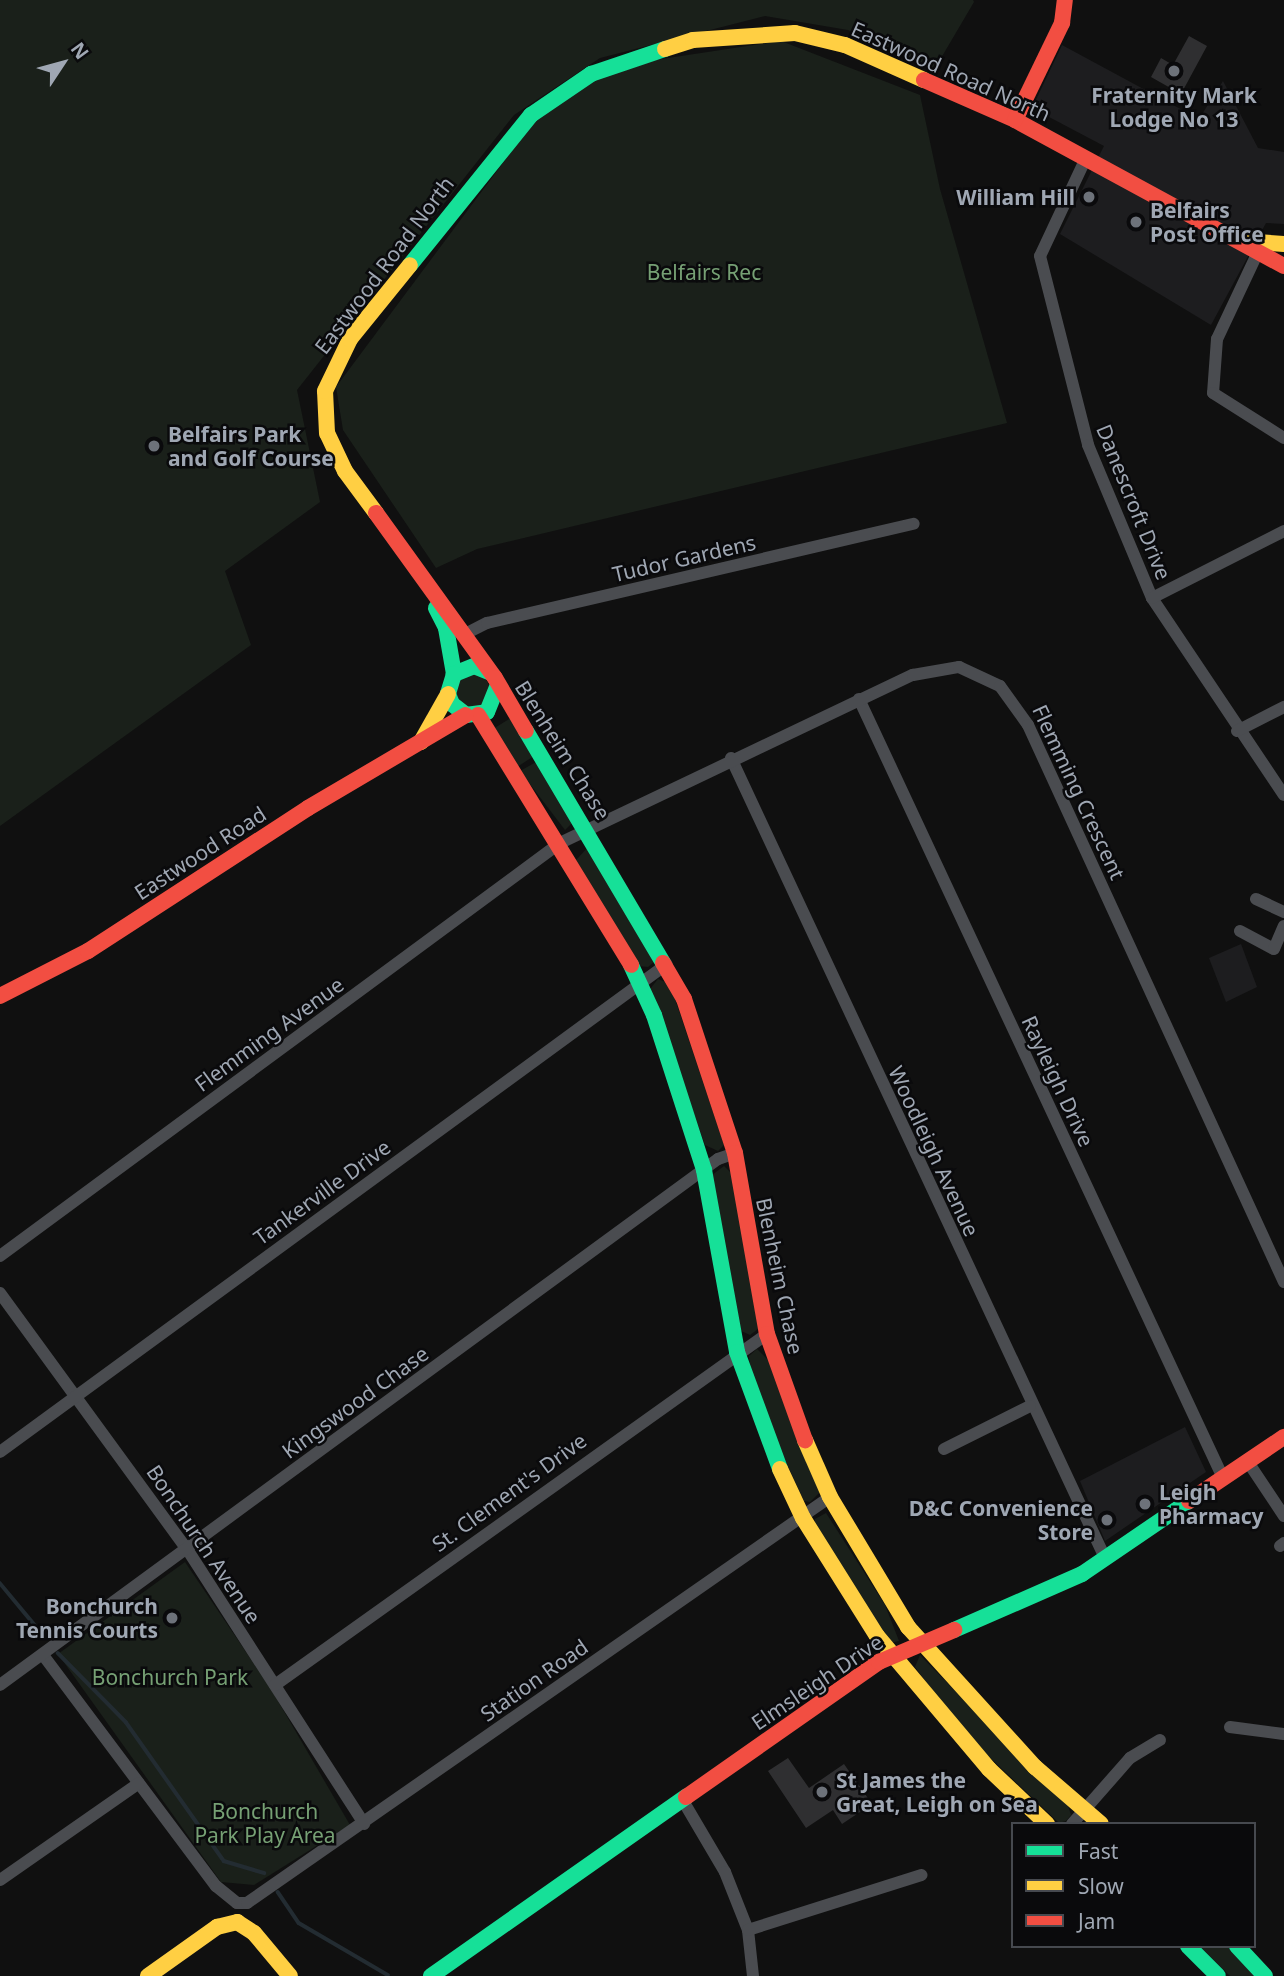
<!DOCTYPE html>
<style>
body{margin:0}
#map{position:relative;width:1284px;height:1976px;overflow:hidden;background:#101010;font-family:"Noto Sans",sans-serif}
div>[style]{position:absolute}
.built>*{inset:0;background:#1d1d1f}
.green>*{inset:0;background:#1a201a}
.round{border-radius:50%}
.stream>*{height:3.5px;margin:-1.75px;padding:0 1.75px;transform-origin:1.75px;border-radius:1.75px;background:#232c32}
.building>*{inset:0;background:#2f2f31}
.street>*{height:12px;margin:-6px;padding:0 6px;transform-origin:6px;border-radius:6px;background:#4a4c50}
.fast>*{height:16px;margin:-8px;padding:0 8px;transform-origin:8px;border-radius:8px;background:#16e098}
.slow>*{height:16px;margin:-8px;padding:0 8px;transform-origin:8px;border-radius:8px;background:#ffcf43}
.jam>*{height:16px;margin:-8px;padding:0 8px;transform-origin:8px;border-radius:8px;background:#f24e42}
.dots>*{width:19px;height:19px;translate:-50% -50%;box-sizing:border-box;border:4px solid #0a0a0c;border-radius:50%}
span{translate:-50% -50%;white-space:nowrap;text-align:center;line-height:1.15;-webkit-text-stroke:5px #0a0a0c;paint-order:stroke}
.street-label{font-size:21px;color:#9fa7b3}
.poi-label{font-size:21px;color:#9fa7b3;font-weight:700}
.right{translate:-100% -50%;text-align:right}
.left{translate:0 -50%;text-align:left}
.park-label{font-size:21px;color:#76a074}
.legend{position:absolute;left:1011px;top:1822px;width:245px;height:126px;box-sizing:border-box;background:#0a0a0c;border:2px solid #46494f;margin:0;padding:9px 12px;list-style:none;font-size:21px;color:#9fa7b3}
.legend li{display:flex;align-items:center;gap:14px;height:35px}
.legend b{width:35px;border:2px solid #46494f}
.north{position:absolute;left:28px;top:28px;width:70px;height:70px;-webkit-text-stroke:5px #0a0a0c;paint-order:stroke;rotate:54deg;font-size:19px;font-weight:700;line-height:28px;text-align:center;color:#9fa7b3}
.north::after{content:'';display:block;margin:auto;width:24px;height:32px;background:#9fa7b3;clip-path:polygon(50% 0,100% 100%,50% 72%,0 100%)}
</style>
<div id="map">
<div class="built">
<div style="clip-path:polygon(1062px 45px,1199px 119px,1223px 81px,1258px 148px,1284px 152px,1284px 224px,1266px 223px,1211px 325px,1060px 234px,1104px 146px,1032px 108px)"></div>
<div style="clip-path:polygon(1241px 944px,1257px 987px,1226px 1002px,1209px 958px)"></div>
<div style="clip-path:polygon(1185px 1427px,1206px 1472px,1105px 1541px,1080px 1481px)"></div>
</div>
<div class="green">
<div style="clip-path:polygon(0 0,973px 0,974px 2px,934px 70px,848px 30px,765px 16px,600px 58px,514px 115px,297px 390px,320px 502px,225px 571px,251px 645px,0 826px)"></div>
<div style="clip-path:polygon(781px 41px,920px 95px,940px 189px,1007px 423px,477px 549px,436px 568px,343px 430px,336px 387px,535px 120px,615px 66px)"></div>
<div class="round" style="left:456px;top:674px;width:34px;height:34px"></div>
<div style="clip-path:polygon(511px 718px,534px 756px,517px 767px,493px 729px)"></div>
<div style="clip-path:polygon(538px 761px,573px 822px,565px 830px,520px 771px)"></div>
<div style="clip-path:polygon(590px 845px,654px 962px,648px 967px,639px 966px,576px 860px)"></div>
<div style="clip-path:polygon(658px 979px,670px 984px,724px 1145px,718px 1151px,705px 1145px,650px 989px)"></div>
<div style="clip-path:polygon(724px 1166px,734px 1176px,758px 1329px,750px 1335px,739px 1330px,712px 1175px)"></div>
<div style="clip-path:polygon(757px 1349px,769px 1361px,820px 1492px,810px 1502px,804px 1501px,769px 1425px,750px 1365px,749px 1356px)"></div>
<div style="clip-path:polygon(826px 1513px,885px 1605px,899px 1641px,890px 1643px,815px 1526px,815px 1519px)"></div>
<div style="clip-path:polygon(185px 1562px,271px 1689px,350px 1825px,254px 1885px,221px 1882px,58px 1654px)"></div>
<div style="clip-path:polygon(920px 1655px,1068px 1806px,1071px 1815px,1066px 1821px,1059px 1823px,963px 1732px,915px 1667px)"></div>
<div style="clip-path:polygon(1200px 1946px,1229px 1946px,1257px 1976px,1230px 1976px)"></div>
</div>
<div class="stream">
<div style="left:0;top:1583px;width:69px;rotate:50.3deg"></div>
<div style="left:58px;top:1653px;width:97px;rotate:45.4deg"></div>
<div style="left:126px;top:1722px;width:170px;rotate:54.8deg"></div>
<div style="left:224px;top:1861px;width:42px;rotate:16.7deg"></div>
<div style="left:278px;top:1892px;width:37px;rotate:56deg"></div>
<div style="left:299px;top:1923px;width:103px;rotate:30.3deg"></div>
</div>
<div class="building">
<div style="clip-path:polygon(1189px 36px,1207px 46px,1181px 94px,1151px 77px,1161px 58px,1173px 65px)"></div>
<div style="clip-path:polygon(788px 1758px,809px 1788px,844px 1764px,872px 1804px,842px 1824px,833px 1810px,806px 1828px,768px 1771px)"></div>
</div>
<div class="street">
<div style="left:1086px;top:158px;width:108px;rotate:115.1deg"></div>
<div style="left:1040px;top:256px;width:195px;rotate:75.7deg"></div>
<div style="left:1088px;top:445px;width:166px;rotate:67.3deg"></div>
<div style="left:1152px;top:598px;width:237px;rotate:56.2deg"></div>
<div style="left:1258px;top:252px;width:96px;rotate:115.2deg"></div>
<div style="left:1217px;top:339px;width:54px;rotate:94.2deg"></div>
<div style="left:1213px;top:393px;width:84px;rotate:32.4deg"></div>
<div style="left:1152px;top:598px;width:148px;rotate:-26.9deg"></div>
<div style="left:465px;top:634px;width:25px;rotate:-27deg"></div>
<div style="left:487px;top:623px;width:438px;rotate:-13.1deg"></div>
<div style="left:859px;top:699px;width:860px;rotate:64.95deg"></div>
<div style="left:1237px;top:731px;width:53px;rotate:-27.1deg"></div>
<div style="left:731px;top:758px;width:883px;rotate:64.94deg"></div>
<div style="left:1256px;top:899px;width:31px;rotate:25deg"></div>
<div style="left:1240px;top:931px;width:38px;rotate:28deg"></div>
<div style="left:1274px;top:949px;width:25px;rotate:-67deg"></div>
<div style="left:0;top:1256px;width:696px;rotate:-36.41deg"></div>
<div style="left:560px;top:843px;width:391px;rotate:-25.5deg"></div>
<div style="left:913px;top:675px;width:47px;rotate:-9.9deg"></div>
<div style="left:959px;top:667px;width:45px;rotate:24.9deg"></div>
<div style="left:1000px;top:686px;width:48px;rotate:54.3deg"></div>
<div style="left:1028px;top:725px;width:613px;rotate:65.32deg"></div>
<div style="left:0;top:1293px;width:317px;rotate:53.9deg"></div>
<div style="left:187px;top:1549px;width:327px;rotate:57.2deg"></div>
<div style="left:944px;top:1449px;width:96px;rotate:-26.6deg"></div>
<div style="left:0;top:1452px;width:826px;rotate:-36.19deg"></div>
<div style="left:1248px;top:1462px;width:65px;rotate:56.3deg"></div>
<div style="left:1280px;top:1546px;width:5px;rotate:-37deg"></div>
<div style="left:43px;top:1655px;width:289px;rotate:53.2deg"></div>
<div style="left:216px;top:1886px;width:27px;rotate:39deg"></div>
<div style="left:237px;top:1903px;width:10px"></div>
<div style="left:247px;top:1903px;width:710px;rotate:-34.85deg"></div>
<div style="left:0;top:1685px;width:890px;rotate:-36.23deg"></div>
<div style="left:718px;top:1159px;width:18px;rotate:-19deg"></div>
<div style="left:275px;top:1685px;width:604px;rotate:-35.5deg"></div>
<div style="left:1230px;top:1727px;width:54px;rotate:7.4deg"></div>
<div style="left:682px;top:1799px;width:85px;rotate:59.5deg"></div>
<div style="left:725px;top:1872px;width:62px;rotate:68.4deg"></div>
<div style="left:748px;top:1930px;width:46px;rotate:83.8deg"></div>
<div style="left:1072px;top:1824px;width:88px;rotate:-48.7deg"></div>
<div style="left:1130px;top:1758px;width:35px;rotate:-31deg"></div>
<div style="left:0;top:1880px;width:169px;rotate:-34.9deg"></div>
<div style="left:748px;top:1930px;width:182px;rotate:-17.6deg"></div>
</div>
<div class="fast">
<div style="left:410px;top:265px;width:193px;rotate:-51.1deg"></div>
<div style="left:531px;top:115px;width:73px;rotate:-34.3deg"></div>
<div style="left:591px;top:74px;width:78px;rotate:-18.7deg"></div>
<div style="left:436px;top:608px;width:22px;rotate:63deg"></div>
<div style="left:446px;top:628px;width:47px;rotate:80.1deg"></div>
<div style="left:489px;top:672px;width:16px;rotate:-158deg"></div>
<div style="left:474px;top:666px;width:22px;rotate:158deg"></div>
<div style="left:454px;top:674px;width:21px;rotate:107deg"></div>
<div style="left:448px;top:694px;width:11px;rotate:68deg"></div>
<div style="left:452px;top:704px;width:18px;rotate:38deg"></div>
<div style="left:466px;top:715px;width:21px;rotate:-8deg"></div>
<div style="left:487px;top:712px;width:29px;rotate:-68deg"></div>
<div style="left:526px;top:731px;width:269px;rotate:59.4deg"></div>
<div style="left:631px;top:965px;width:55px;rotate:65.3deg"></div>
<div style="left:654px;top:1015px;width:163px;rotate:72.1deg"></div>
<div style="left:704px;top:1170px;width:185px;rotate:79.7deg"></div>
<div style="left:737px;top:1352px;width:125px;rotate:69.8deg"></div>
<div style="left:954px;top:1630px;width:140px;rotate:-23.6deg"></div>
<div style="left:1082px;top:1574px;width:130px;rotate:-34.3deg"></div>
<div style="left:1188px;top:1946px;width:42px;rotate:45deg"></div>
<div style="left:1237px;top:1946px;width:41px;rotate:47deg"></div>
<div style="left:431px;top:1976px;width:312px;rotate:-35.1deg"></div>
</div>
<div class="slow">
<div style="left:665px;top:49px;width:29px;rotate:-18deg"></div>
<div style="left:693px;top:40px;width:102px;rotate:-3.9deg"></div>
<div style="left:795px;top:33px;width:51px;rotate:13.5deg"></div>
<div style="left:845px;top:45px;width:86px;rotate:23.9deg"></div>
<div style="left:1243px;top:241px;width:41px;rotate:4.2deg"></div>
<div style="left:376px;top:513px;width:52px;rotate:-126.4deg"></div>
<div style="left:345px;top:471px;width:42px;rotate:-115.3deg"></div>
<div style="left:327px;top:433px;width:42px;rotate:-92.7deg"></div>
<div style="left:325px;top:391px;width:58px;rotate:-64.3deg"></div>
<div style="left:350px;top:339px;width:95px;rotate:-51deg"></div>
<div style="left:421px;top:742px;width:55px;rotate:-60.6deg"></div>
<div style="left:805px;top:1440px;width:62px;rotate:66.3deg"></div>
<div style="left:830px;top:1497px;width:152px;rotate:59deg"></div>
<div style="left:908px;top:1627px;width:189px;rotate:47.8deg"></div>
<div style="left:1035px;top:1767px;width:87px;rotate:40.8deg"></div>
<div style="left:780px;top:1469px;width:54px;rotate:64.9deg"></div>
<div style="left:803px;top:1518px;width:139px;rotate:57.9deg"></div>
<div style="left:877px;top:1636px;width:174px;rotate:49.9deg"></div>
<div style="left:989px;top:1769px;width:80px;rotate:43.5deg"></div>
<div style="left:148px;top:1976px;width:85px;rotate:-35.4deg"></div>
<div style="left:217px;top:1927px;width:21px;rotate:-14deg"></div>
<div style="left:237px;top:1922px;width:20px;rotate:33deg"></div>
<div style="left:254px;top:1933px;width:56px;rotate:50.1deg"></div>
</div>
<div class="jam">
<div style="left:924px;top:80px;width:99px;rotate:23.7deg"></div>
<div style="left:1015px;top:120px;width:306px;rotate:28.5deg"></div>
<div style="left:1015px;top:120px;width:108px;rotate:-64.1deg"></div>
<div style="left:1062px;top:23px;width:23px;rotate:-83deg"></div>
<div style="left:376px;top:513px;width:203px;rotate:54.2deg"></div>
<div style="left:495px;top:678px;width:61px;rotate:59.7deg"></div>
<div style="left:478px;top:715px;width:293px;rotate:58.5deg"></div>
<div style="left:663px;top:963px;width:42px;rotate:59.7deg"></div>
<div style="left:684px;top:999px;width:162px;rotate:71.7deg"></div>
<div style="left:735px;top:1153px;width:184px;rotate:80deg"></div>
<div style="left:767px;top:1334px;width:113px;rotate:70.3deg"></div>
<div style="left:0;top:996px;width:99px;rotate:-27.1deg"></div>
<div style="left:88px;top:951px;width:262px;rotate:-33deg"></div>
<div style="left:308px;top:808px;width:183px;rotate:-30.5deg"></div>
<div style="left:1189px;top:1501px;width:115px;rotate:-34deg"></div>
<div style="left:686px;top:1797px;width:236px;rotate:-35deg"></div>
<div style="left:879px;top:1662px;width:82px;rotate:-23.1deg"></div>
</div>
<div class="dots">
<div style="left:1174px;top:71px;background:#6d727a"></div>
<div style="left:1089px;top:197px;background:#6d727a"></div>
<div style="left:1136px;top:222px;background:#6d727a"></div>
<div style="left:154px;top:446px;background:#6d727a"></div>
<div style="left:1145px;top:1504px;background:#6d727a"></div>
<div style="left:1107px;top:1520px;background:#6d727a"></div>
<div style="left:172px;top:1618px;background:#6d727a"></div>
<div style="left:822px;top:1792px;background:#6d727a"></div>
</div>
<div class="street-label">
<span style="left:951px;top:71px;rotate:24deg">Eastwood Road North</span>
<span style="left:384px;top:265px;rotate:-53deg">Eastwood Road North</span>
<span style="left:1134px;top:502px;rotate:68deg">Danescroft Drive</span>
<span style="left:684px;top:558px;rotate:-13deg">Tudor Gardens</span>
<span style="left:563px;top:750px;rotate:58deg">Blenheim Chase</span>
<span style="left:1079px;top:792px;rotate:65deg">Flemming Crescent</span>
<span style="left:200px;top:853px;rotate:-33deg">Eastwood Road</span>
<span style="left:269px;top:1034px;rotate:-36deg">Flemming Avenue</span>
<span style="left:1058px;top:1081px;rotate:65deg">Rayleigh Drive</span>
<span style="left:934px;top:1151px;rotate:65deg">Woodleigh Avenue</span>
<span style="left:322px;top:1192px;rotate:-36deg">Tankerville Drive</span>
<span style="left:780px;top:1276px;rotate:78deg">Blenheim Chase</span>
<span style="left:355px;top:1402px;rotate:-36deg">Kingswood Chase</span>
<span style="left:509px;top:1492px;rotate:-36deg">St. Clement's Drive</span>
<span style="left:204px;top:1544px;rotate:56deg">Bonchurch Avenue</span>
<span style="left:534px;top:1680px;rotate:-35deg">Station Road</span>
<span style="left:817px;top:1682px;rotate:-34deg">Elmsleigh Drive</span>
</div>
<div class="poi-label">
<span style="left:1174px;top:107px">Fraternity Mark<br>Lodge No 13</span>
<span class="right" style="left:1075px;top:197px">William Hill</span>
<span class="left" style="left:1150px;top:222px">Belfairs<br>Post Office</span>
<span class="left" style="left:168px;top:446px">Belfairs Park<br>and Golf Course</span>
<span class="left" style="left:1159px;top:1504px">Leigh<br>Pharmacy</span>
<span class="right" style="left:1093px;top:1520px">D&amp;C Convenience<br>Store</span>
<span class="right" style="left:158px;top:1618px">Bonchurch<br>Tennis Courts</span>
<span class="left" style="left:836px;top:1792px">St James the<br>Great, Leigh on Sea</span>
</div>
<div class="park-label">
<span style="left:704px;top:272px">Belfairs Rec</span>
<span style="left:170px;top:1677px">Bonchurch Park</span>
<span style="left:265px;top:1823px">Bonchurch<br>Park Play Area</span>
</div>
<ul class="legend">
<li><b style="height:9px;background:#16e098"></b>Fast</li>
<li><b style="height:9px;background:#ffcf43"></b>Slow</li>
<li><b style="height:9px;background:#f24e42"></b>Jam</li>
</ul>
<div class="north">N</div>
</div>
